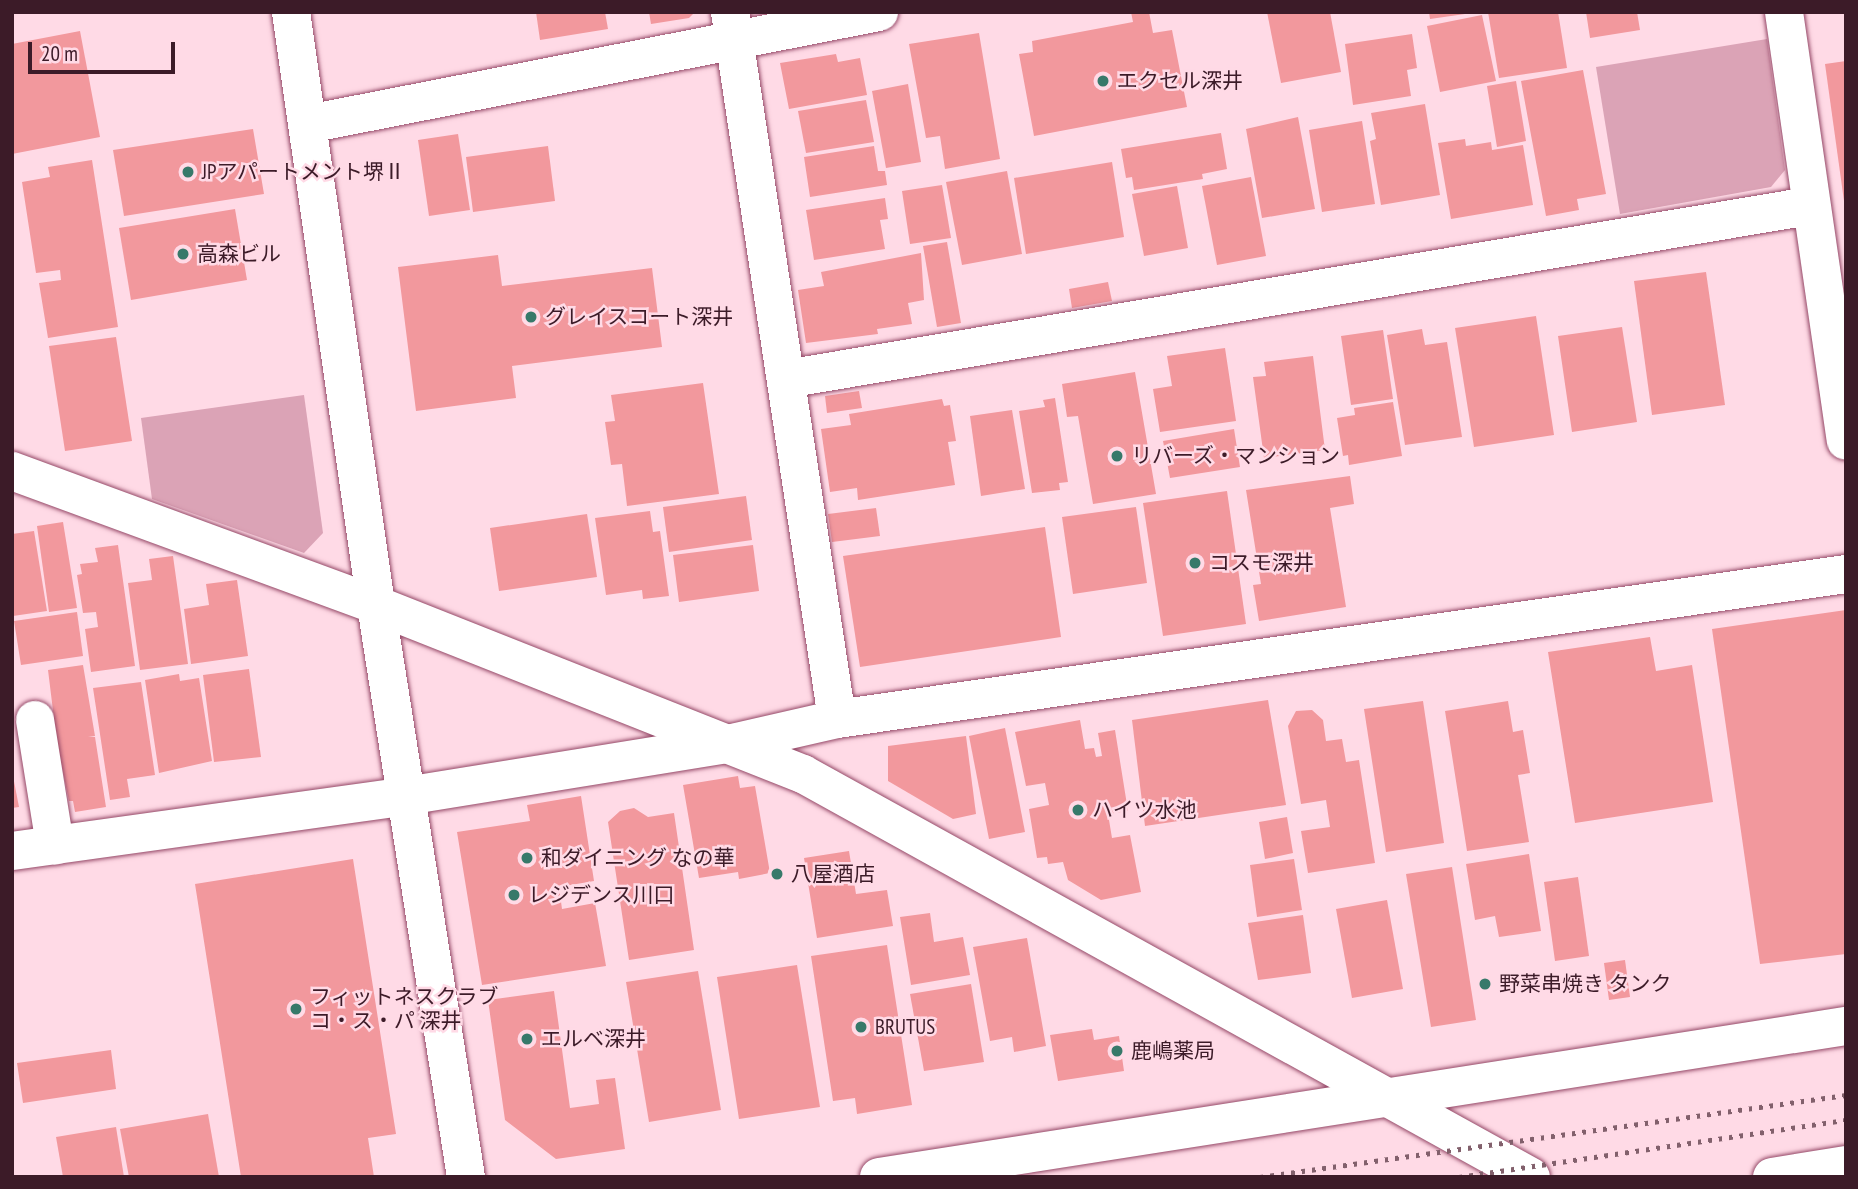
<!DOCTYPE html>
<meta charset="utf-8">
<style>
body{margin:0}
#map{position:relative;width:1858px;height:1189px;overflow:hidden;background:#ffdae6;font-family:"PT Sans Narrow","Noto Sans JP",sans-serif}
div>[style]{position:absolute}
.green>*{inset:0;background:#dba3b6}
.building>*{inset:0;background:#f2989d}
.roads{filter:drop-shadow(0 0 2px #954867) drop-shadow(0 0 2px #954867)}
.minor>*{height:38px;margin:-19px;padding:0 19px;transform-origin:19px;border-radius:19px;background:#fff}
.rail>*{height:5px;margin-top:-2.5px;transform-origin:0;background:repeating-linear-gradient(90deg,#82606c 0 3.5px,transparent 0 10.5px)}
.dots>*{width:19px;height:19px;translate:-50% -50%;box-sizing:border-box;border:4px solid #ffdae6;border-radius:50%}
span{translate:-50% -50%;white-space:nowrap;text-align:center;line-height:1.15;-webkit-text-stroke:5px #ffdae6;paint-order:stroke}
.poi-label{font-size:21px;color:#3c1b28}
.left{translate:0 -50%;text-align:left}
.frame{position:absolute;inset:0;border:14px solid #3c1b28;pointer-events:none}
.scale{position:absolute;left:28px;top:42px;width:147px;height:32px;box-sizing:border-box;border:4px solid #3c1b28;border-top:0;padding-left:9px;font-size:21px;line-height:24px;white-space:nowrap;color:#3c1b28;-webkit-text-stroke:5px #ffdae6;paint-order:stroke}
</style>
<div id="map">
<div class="green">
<div style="clip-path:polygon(1767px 39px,1785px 170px,1771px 187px,1620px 214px,1596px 67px)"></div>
<div style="clip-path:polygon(304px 395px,323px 533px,304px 553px,152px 499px,141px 418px)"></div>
</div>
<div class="building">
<div style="clip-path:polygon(536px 12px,605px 12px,608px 29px,540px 40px)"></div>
<div style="clip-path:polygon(649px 12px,695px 12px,689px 18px,651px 24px)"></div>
<div style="clip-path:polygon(1131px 12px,1149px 12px,1153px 33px,1172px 30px,1187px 107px,1034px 136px,1019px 54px,1033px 52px,1032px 41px,1133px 22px)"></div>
<div style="clip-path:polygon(1267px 12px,1330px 12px,1341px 72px,1281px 83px)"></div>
<div style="clip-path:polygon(1429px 12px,1465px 12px,1465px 14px,1430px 19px)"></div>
<div style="clip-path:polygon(1488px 12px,1558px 12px,1567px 68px,1499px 78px)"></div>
<div style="clip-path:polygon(1586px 12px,1637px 12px,1640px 30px,1590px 38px)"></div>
<div style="clip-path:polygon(1482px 15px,1496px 81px,1440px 92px,1427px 26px)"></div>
<div style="clip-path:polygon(80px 31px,100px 137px,12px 154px,12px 44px)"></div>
<div style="clip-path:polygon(979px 33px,1000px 159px,945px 169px,940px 136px,926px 138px,909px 44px)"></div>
<div style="clip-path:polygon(1412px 34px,1417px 68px,1407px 70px,1411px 96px,1353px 105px,1345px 44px)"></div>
<div style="clip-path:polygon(836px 54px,838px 62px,860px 58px,867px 95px,789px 109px,780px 63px)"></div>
<div style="clip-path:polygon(1846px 61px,1846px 201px,1844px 201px,1825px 64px)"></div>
<div style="clip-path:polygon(1583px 70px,1606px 194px,1577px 199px,1579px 210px,1546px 216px,1521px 81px)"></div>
<div style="clip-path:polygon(1516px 81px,1526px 141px,1497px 147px,1487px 86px)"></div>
<div style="clip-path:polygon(908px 84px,921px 162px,886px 168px,872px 91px)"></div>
<div style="clip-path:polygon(866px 100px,874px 142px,806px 153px,798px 111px)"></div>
<div style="clip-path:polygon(1425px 104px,1440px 195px,1381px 205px,1370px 141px,1376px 139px,1371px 113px)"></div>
<div style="clip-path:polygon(1298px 117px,1315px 209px,1262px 218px,1246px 129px)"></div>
<div style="clip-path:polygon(1362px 121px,1375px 204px,1322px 212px,1309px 130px)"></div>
<div style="clip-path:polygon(253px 129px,264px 194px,124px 216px,113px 150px)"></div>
<div style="clip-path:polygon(1221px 133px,1227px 169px,1202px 174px,1203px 179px,1134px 190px,1132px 177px,1126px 178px,1121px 149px)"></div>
<div style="clip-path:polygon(458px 134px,470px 210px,429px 216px,418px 140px)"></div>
<div style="clip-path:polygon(1465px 139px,1466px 146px,1491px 142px,1492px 150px,1523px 145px,1533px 205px,1451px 219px,1438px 143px)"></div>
<div style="clip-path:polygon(548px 146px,555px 201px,473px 212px,466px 157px)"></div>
<div style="clip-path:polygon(874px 146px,878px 171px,885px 171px,887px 185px,810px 197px,804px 157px)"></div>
<div style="clip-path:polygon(92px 160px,118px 327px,48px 338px,39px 283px,61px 280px,60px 270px,36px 273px,22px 182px,50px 177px,48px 167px)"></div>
<div style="clip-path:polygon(1112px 162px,1124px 237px,1026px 254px,1014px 178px)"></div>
<div style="clip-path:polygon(1007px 171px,1022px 254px,962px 265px,946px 182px)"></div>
<div style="clip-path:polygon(1251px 177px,1266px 256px,1217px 265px,1202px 186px)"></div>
<div style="clip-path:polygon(942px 185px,951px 238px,910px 244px,902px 191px)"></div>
<div style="clip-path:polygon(1177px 186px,1188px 248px,1144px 256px,1132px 194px)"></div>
<div style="clip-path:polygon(885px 198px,888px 219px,880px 220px,885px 249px,814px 260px,806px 210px)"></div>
<div style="clip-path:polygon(235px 209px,247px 280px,131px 300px,119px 228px)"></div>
<div style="clip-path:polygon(947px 242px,961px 323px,937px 327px,923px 246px)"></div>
<div style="clip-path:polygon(921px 253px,924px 300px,908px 303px,912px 324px,877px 329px,878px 334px,806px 343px,798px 290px,824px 286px,821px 272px)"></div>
<div style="clip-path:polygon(498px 255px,502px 286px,652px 268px,662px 347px,512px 366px,516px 398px,416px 411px,398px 267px)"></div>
<div style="clip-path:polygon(1706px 272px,1725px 405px,1652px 415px,1634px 281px)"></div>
<div style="clip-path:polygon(1108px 282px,1112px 301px,1072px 308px,1069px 289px)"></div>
<div style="clip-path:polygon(1536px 316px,1554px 435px,1474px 447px,1455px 328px)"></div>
<div style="clip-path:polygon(1622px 327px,1637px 422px,1572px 432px,1558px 336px)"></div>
<div style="clip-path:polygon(1422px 329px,1425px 345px,1447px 342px,1462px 437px,1405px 445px,1387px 335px)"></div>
<div style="clip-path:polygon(1383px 330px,1393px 399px,1351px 405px,1341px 336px)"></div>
<div style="clip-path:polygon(116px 337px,132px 441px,65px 451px,49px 346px)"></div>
<div style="clip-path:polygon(1225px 348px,1236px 421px,1160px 432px,1153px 389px,1172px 386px,1167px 356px)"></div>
<div style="clip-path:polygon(1313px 356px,1325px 450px,1264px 458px,1253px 377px,1266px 376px,1264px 362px)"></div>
<div style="clip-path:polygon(1135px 372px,1156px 494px,1093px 504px,1078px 416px,1067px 417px,1062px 384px)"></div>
<div style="clip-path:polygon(703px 383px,719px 494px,627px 506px,622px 464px,611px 465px,605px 422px,615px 421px,611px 395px)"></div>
<div style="clip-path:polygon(859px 391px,862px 408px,827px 413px,825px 396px)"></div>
<div style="clip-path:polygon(1055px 398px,1068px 482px,1059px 483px,1060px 490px,1032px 493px,1019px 411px,1045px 407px,1043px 400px)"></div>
<div style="clip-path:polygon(942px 399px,944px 406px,950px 405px,956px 441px,948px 442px,955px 485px,858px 500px,857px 488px,830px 492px,821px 429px,851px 425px,849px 414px)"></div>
<div style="clip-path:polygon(1393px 402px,1402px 456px,1349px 465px,1348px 455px,1343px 456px,1337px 418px,1355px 415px,1354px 408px)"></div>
<div style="clip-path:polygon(1012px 410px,1025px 489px,981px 496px,970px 416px)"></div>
<div style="clip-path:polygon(1234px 429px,1240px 467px,1170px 478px,1163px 441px)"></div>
<div style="clip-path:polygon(1350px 476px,1354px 504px,1330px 508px,1346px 607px,1259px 621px,1253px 585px,1261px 584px,1246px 490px)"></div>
<div style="clip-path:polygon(1227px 491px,1246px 624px,1163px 636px,1143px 503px)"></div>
<div style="clip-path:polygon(746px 496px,752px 540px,669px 552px,663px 507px)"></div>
<div style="clip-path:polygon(1136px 507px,1147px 583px,1073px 594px,1062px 517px)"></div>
<div style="clip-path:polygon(876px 508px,880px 536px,832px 542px,828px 514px)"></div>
<div style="clip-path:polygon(650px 511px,653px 532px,660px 531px,669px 596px,643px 599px,642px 590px,606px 595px,595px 518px)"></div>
<div style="clip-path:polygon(587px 514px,597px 577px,499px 591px,490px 528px)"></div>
<div style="clip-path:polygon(63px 522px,77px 608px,49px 612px,37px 526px)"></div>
<div style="clip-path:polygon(1045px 527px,1061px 637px,860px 667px,843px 556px)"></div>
<div style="clip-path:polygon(34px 531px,47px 611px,13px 616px,12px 534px)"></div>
<div style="clip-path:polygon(118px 545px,135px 666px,91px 672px,85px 629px,98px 627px,96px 612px,83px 613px,77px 575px,82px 574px,80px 564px,98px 562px,95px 548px)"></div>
<div style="clip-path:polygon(753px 545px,759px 591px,679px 602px,673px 555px)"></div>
<div style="clip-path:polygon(173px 556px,188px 664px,140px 670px,128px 583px,152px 580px,149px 559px)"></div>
<div style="clip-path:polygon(237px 580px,248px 656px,191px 664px,184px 609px,209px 605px,206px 584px)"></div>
<div style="clip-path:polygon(1846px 610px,1846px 954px,1760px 964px,1712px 629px)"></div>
<div style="clip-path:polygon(77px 612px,83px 656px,21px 665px,14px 621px)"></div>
<div style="clip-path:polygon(1650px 637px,1656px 671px,1692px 665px,1713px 802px,1575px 823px,1548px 652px)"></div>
<div style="clip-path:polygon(83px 665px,95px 736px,88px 737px,95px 737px,106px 807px,75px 812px,73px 801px,69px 801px,57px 743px,48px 670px)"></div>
<div style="clip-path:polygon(249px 669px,261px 757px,214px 762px,203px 675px)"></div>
<div style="clip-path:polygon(179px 674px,180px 681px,199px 678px,212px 761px,159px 773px,145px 680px)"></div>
<div style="clip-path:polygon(141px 682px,155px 775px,127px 779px,130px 797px,110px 800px,93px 688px)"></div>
<div style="clip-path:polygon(1268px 700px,1286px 805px,1145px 826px,1132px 720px)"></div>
<div style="clip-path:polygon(1423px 701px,1444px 843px,1386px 852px,1364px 709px)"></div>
<div style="clip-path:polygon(1508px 701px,1513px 732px,1523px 730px,1530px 773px,1518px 775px,1529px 842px,1467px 851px,1445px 711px)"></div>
<div style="clip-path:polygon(1312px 710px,1323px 720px,1326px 741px,1342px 739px,1346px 762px,1359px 760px,1375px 863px,1308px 873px,1301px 831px,1330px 827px,1326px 800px,1301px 804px,1288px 726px,1296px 711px)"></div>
<div style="clip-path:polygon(1080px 720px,1085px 749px,1094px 748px,1096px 757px,1102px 756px,1098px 733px,1115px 730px,1128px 811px,1108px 814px,1112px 838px,1130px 835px,1141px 892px,1101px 900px,1068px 880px,1063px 862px,1048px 864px,1047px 857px,1037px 858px,1029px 809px,1049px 805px,1045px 783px,1026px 786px,1015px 732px)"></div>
<div style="clip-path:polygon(1005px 728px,1025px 832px,989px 839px,969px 736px)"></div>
<div style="clip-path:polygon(966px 736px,976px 814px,953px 819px,888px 781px,888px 746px)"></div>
<div style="clip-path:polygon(12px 771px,19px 807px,12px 808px)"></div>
<div style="clip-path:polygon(738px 776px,740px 788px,755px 786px,770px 873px,739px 879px,738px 872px,699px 878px,683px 785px)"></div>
<div style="clip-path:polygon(581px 796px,594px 881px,559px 887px,562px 909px,595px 903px,606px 966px,482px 985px,457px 832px,530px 821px,527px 805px)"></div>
<div style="clip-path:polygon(634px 808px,648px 817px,674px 813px,694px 950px,629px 960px,608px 822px,620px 811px)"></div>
<div style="clip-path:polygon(1287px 817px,1293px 853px,1265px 859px,1259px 822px)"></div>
<div style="clip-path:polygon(849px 851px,856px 894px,887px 890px,893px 926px,817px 938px,804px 858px)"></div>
<div style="clip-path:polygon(1529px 854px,1541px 931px,1499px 937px,1495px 916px,1475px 920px,1466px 864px)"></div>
<div style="clip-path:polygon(353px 859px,396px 1134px,368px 1138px,374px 1177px,241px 1177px,195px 884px)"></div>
<div style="clip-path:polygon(1294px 859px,1302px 910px,1257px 917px,1250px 865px)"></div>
<div style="clip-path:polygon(1452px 867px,1476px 1020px,1431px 1027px,1406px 874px)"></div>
<div style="clip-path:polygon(1578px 877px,1589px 956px,1555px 961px,1544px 882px)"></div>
<div style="clip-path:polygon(1387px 900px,1403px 989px,1352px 998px,1336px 909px)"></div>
<div style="clip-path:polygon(930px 913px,934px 942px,963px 937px,970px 975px,911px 985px,900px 917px)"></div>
<div style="clip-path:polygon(1303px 915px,1311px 973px,1258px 980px,1248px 923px)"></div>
<div style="clip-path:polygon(1027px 938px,1046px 1046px,1014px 1052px,1012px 1037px,990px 1041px,973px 947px)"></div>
<div style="clip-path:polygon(887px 945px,912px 1105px,857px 1114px,855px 1098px,833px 1101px,811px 956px)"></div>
<div style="clip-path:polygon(1625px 960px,1630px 997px,1609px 1000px,1604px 963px)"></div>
<div style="clip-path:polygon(797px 965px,820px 1107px,739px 1119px,717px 977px)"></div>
<div style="clip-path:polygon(698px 971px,721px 1110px,649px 1122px,626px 982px)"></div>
<div style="clip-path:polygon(971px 984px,984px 1062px,924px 1071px,910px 994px)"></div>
<div style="clip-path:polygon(554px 991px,570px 1108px,599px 1104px,596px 1080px,615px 1078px,625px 1149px,556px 1159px,505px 1120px,488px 1000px)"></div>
<div style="clip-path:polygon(1092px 1029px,1094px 1040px,1119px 1036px,1124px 1071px,1058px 1081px,1050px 1035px)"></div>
<div style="clip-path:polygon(111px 1050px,116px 1089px,23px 1103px,17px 1063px)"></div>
<div style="clip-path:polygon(208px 1114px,219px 1177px,129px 1177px,120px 1129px)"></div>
<div style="clip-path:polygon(116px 1127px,124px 1177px,63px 1177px,56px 1137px)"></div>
</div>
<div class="roads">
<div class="minor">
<div style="left:291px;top:12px;width:599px;rotate:81.84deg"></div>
<div style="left:376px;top:605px;width:579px;rotate:81.06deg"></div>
<div style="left:730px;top:12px;width:715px;rotate:81.39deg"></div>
<div style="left:1784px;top:12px;width:433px;rotate:81.8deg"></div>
<div style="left:308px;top:124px;width:582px;rotate:-11.1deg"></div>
<div style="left:786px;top:379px;width:1038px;rotate:-9.6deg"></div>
<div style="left:12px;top:471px;width:388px;rotate:20.2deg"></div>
<div style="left:376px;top:605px;width:459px;rotate:21.6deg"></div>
<div style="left:803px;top:774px;width:832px;rotate:28.97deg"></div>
<div style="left:35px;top:720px;width:127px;rotate:80.9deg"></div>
<div style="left:12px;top:851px;width:398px;rotate:-7.9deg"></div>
<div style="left:406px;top:796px;width:330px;rotate:-9.2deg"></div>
<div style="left:732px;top:743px;width:108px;rotate:-12.9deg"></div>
<div style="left:837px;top:719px;width:1019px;rotate:-8.18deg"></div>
<div style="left:879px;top:1177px;width:979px;rotate:-8.88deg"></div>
<div style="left:1772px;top:1177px;width:75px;rotate:-9.2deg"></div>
</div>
</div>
<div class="rail">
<div style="left:1260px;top:1177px;width:592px;rotate:-7.97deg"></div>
<div style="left:1459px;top:1177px;width:391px;rotate:-8.4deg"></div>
</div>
<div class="dots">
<div style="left:1103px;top:81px;background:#37796a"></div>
<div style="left:188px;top:172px;background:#37796a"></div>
<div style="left:183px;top:254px;background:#37796a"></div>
<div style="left:531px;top:317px;background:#37796a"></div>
<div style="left:1117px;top:456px;background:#37796a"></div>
<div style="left:1195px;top:563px;background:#37796a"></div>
<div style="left:1078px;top:810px;background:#37796a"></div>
<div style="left:527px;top:858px;background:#37796a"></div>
<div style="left:777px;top:874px;background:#37796a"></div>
<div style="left:514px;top:895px;background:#37796a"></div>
<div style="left:1485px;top:984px;background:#37796a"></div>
<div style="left:296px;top:1009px;background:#37796a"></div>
<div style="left:861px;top:1027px;background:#37796a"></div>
<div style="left:527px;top:1039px;background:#37796a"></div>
<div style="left:1117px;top:1051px;background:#37796a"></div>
</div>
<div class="poi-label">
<span class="left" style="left:1117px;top:81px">エクセル深井</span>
<span class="left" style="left:202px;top:172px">JPアパートメント堺Ⅱ</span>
<span class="left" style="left:197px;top:254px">高森ビル</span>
<span class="left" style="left:545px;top:317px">グレイスコート深井</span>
<span class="left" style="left:1131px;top:456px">リバーズ・マンション</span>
<span class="left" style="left:1209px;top:563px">コスモ深井</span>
<span class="left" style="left:1092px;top:810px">ハイツ水池</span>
<span class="left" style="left:541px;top:858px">和ダイニング なの華</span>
<span class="left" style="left:791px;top:874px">八屋酒店</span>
<span class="left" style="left:528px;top:895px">レジデンス川口</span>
<span class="left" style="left:1499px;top:984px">野菜串焼き タンク</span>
<span class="left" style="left:310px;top:1009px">フィットネスクラブ<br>コ・ス・パ 深井</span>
<span class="left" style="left:875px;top:1027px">BRUTUS</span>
<span class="left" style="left:541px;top:1039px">エルベ深井</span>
<span class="left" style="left:1131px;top:1051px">鹿嶋薬局</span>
</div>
<div class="frame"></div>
<div class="scale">20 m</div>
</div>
